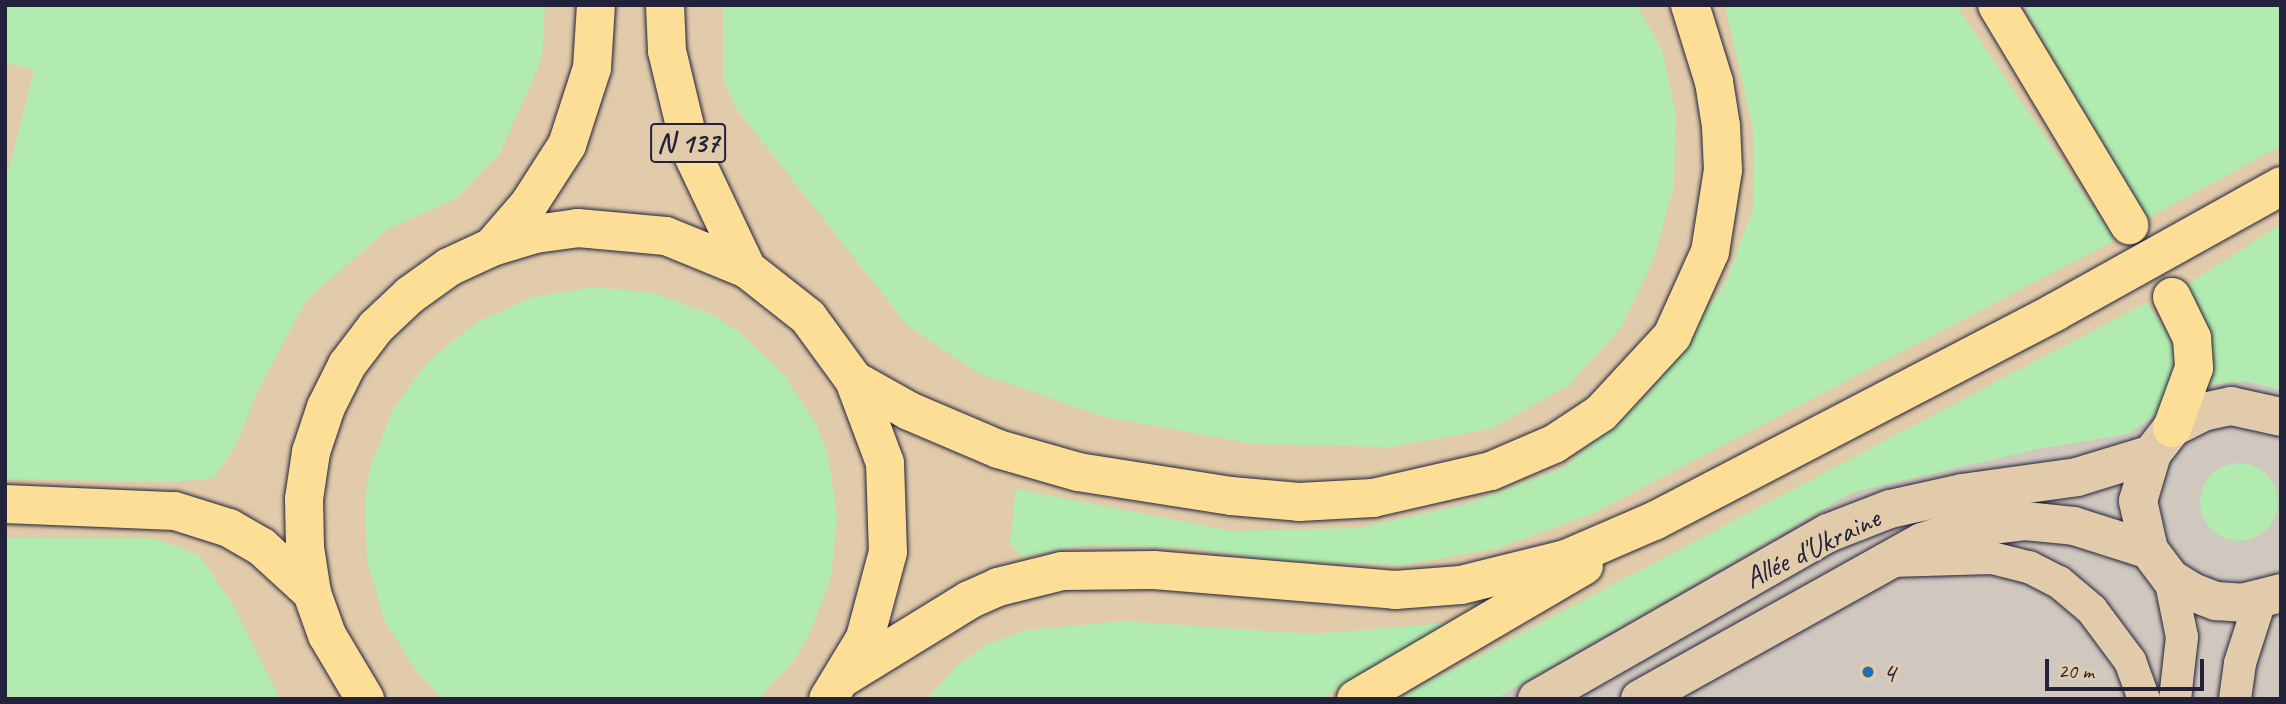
<!DOCTYPE html>
<meta charset="utf-8">
<style>
body{margin:0}
#map{position:relative;width:2286px;height:704px;overflow:hidden;background:#e2cbab;font-family:Caveat,sans-serif}
div>[style]{position:absolute}
.built>*{inset:0;background:#d0c7be}
.green>*{inset:0;background:#b2ebb0}
.round{border-radius:50%}
.roads{filter:drop-shadow(0 0 2px #22223b) drop-shadow(0 0 2px #22223b)}
.service>*{height:32px;margin:-16px;padding:0 16px;transform-origin:16px;border-radius:16px;background:#e2cbab}
.tertiary>*{height:38px;margin:-19px;padding:0 19px;transform-origin:19px;border-radius:19px;background:#e2cbab}
.trunk>*{height:38px;margin:-19px;padding:0 19px;transform-origin:19px;border-radius:19px;background:#fcde96}
.dots>*{width:19px;height:19px;translate:-50% -50%;box-sizing:border-box;border:4px solid #e2cbab;border-radius:50%}
span{translate:-50% -50%;white-space:nowrap;text-align:center;line-height:1.15;-webkit-text-stroke:6px #e2cbab;paint-order:stroke}
.shield-label span{padding:2px 5px;background:#e2cbab;border:2px solid;border-radius:5px;-webkit-text-stroke-width:0}
.shield-label{font-size:28px;color:#22223b;font-weight:700}
.street-label{font-size:30px;color:#22223b}
.poi-label{font-size:30px;color:#22223b}
.left{translate:0 -50%;text-align:left}
.frame{position:absolute;inset:0;border:7px solid #22223b;pointer-events:none}
.scale{position:absolute;left:2045px;top:659px;width:159px;height:32px;box-sizing:border-box;border:4px solid #22223b;border-top:0;padding-left:9px;font-size:21px;line-height:24px;white-space:nowrap;color:#22223b;-webkit-text-stroke:5px #e2cbab;paint-order:stroke}
</style>
<div id="map">
<div class="built">
<div style="clip-path:polygon(2246px 381px,2281px 390px,2281px 699px,1495px 699px,1853px 492px,2037px 449px,2127px 434px,2184px 398px,2212px 385px)"></div>
</div>
<div class="green">
<div style="clip-path:polygon(5px 5px,545px 5px,542px 58px,500px 153px,456px 198px,388px 229px,307px 299px,257px 392px,235px 447px,214px 478px,174px 482px,5px 479px,5px 168px,9px 169px,34px 70px,5px 62px)"></div>
<div style="clip-path:polygon(723px 5px,1637px 5px,1662px 50px,1676px 115px,1674px 186px,1654px 258px,1622px 326px,1569px 385px,1490px 429px,1391px 447px,1255px 444px,1105px 417px,978px 373px,908px 326px,738px 111px,723px 80px)"></div>
<div style="clip-path:polygon(1725px 5px,1956px 5px,2115px 240px,1594px 513px,1496px 549px,1403px 565px,1287px 561px,1190px 548px,1083px 545px,1022px 557px,1010px 543px,1016px 489px,1232px 531px,1357px 528px,1466px 504px,1565px 467px,1648px 394px,1725px 283px,1754px 206px,1753px 129px)"></div>
<div style="clip-path:polygon(2023px 5px,2281px 5px,2281px 146px,2146px 219px)"></div>
<div style="clip-path:polygon(2281px 224px,2281px 390px,2246px 381px,2212px 385px,2212px 344px,2182px 288px)"></div>
<div style="clip-path:polygon(594px 287px,655px 293px,713px 315px,739px 332px,784px 374px,817px 426px,828px 455px,837px 516px,831px 577px,809px 635px,793px 662px,758px 699px,443px 699px,417px 672px,384px 620px,367px 560px,365px 499px,370px 469px,392px 411px,428px 361px,477px 322px,533px 297px)"></div>
<div style="clip-path:polygon(2147px 302px,2171px 340px,2176px 358px,2160px 412px,2128px 434px,2037px 449px,1853px 492px,1495px 699px,1397px 699px)"></div>
<div class="round" style="left:2200px;top:463px;width:78px;height:78px"></div>
<div style="clip-path:polygon(5px 538px,153px 538px,198px 554px,232px 603px,280px 699px,5px 699px)"></div>
<div style="clip-path:polygon(1122px 621px,1312px 634px,1460px 622px,1321px 699px,927px 699px,959px 664px,986px 645px,1025px 630px)"></div>
</div>
<div class="roads">
<div class="service">
<div style="left:1890px;top:561px;width:102px;rotate:-1.7deg"></div>
<div style="left:1992px;top:558px;width:38px;rotate:14deg"></div>
<div style="left:2029px;top:567px;width:34px;rotate:27deg"></div>
<div style="left:2059px;top:582px;width:43px;rotate:40.3deg"></div>
<div style="left:2092px;top:610px;width:64px;rotate:53.3deg"></div>
<div style="left:2130px;top:661px;width:40px;rotate:69.8deg"></div>
<div style="left:2170px;top:578px;width:60px;rotate:78.5deg"></div>
<div style="left:2182px;top:637px;width:62px;rotate:96.4deg"></div>
<div style="left:2235px;top:699px;width:36px;rotate:-82deg"></div>
<div style="left:2240px;top:663px;width:65px;rotate:-72.1deg"></div>
</div>
<div class="tertiary">
<div style="left:2281px;top:417px;width:51px;rotate:-167.6deg"></div>
<div style="left:2231px;top:406px;width:29px;rotate:168deg"></div>
<div style="left:2203px;top:412px;width:35px;rotate:153deg"></div>
<div style="left:2172px;top:428px;width:33px;rotate:128deg"></div>
<div style="left:2152px;top:454px;width:49px;rotate:106.6deg"></div>
<div style="left:2138px;top:501px;width:50px;rotate:77.3deg"></div>
<div style="left:2149px;top:550px;width:35px;rotate:53deg"></div>
<div style="left:2170px;top:578px;width:26px;rotate:32deg"></div>
<div style="left:2192px;top:592px;width:26px;rotate:21deg"></div>
<div style="left:2216px;top:601px;width:26px;rotate:4deg"></div>
<div style="left:2242px;top:603px;width:40px;rotate:-14.4deg"></div>
<div style="left:1537px;top:699px;width:335px;rotate:-29.7deg"></div>
<div style="left:1828px;top:533px;width:66px;rotate:-21.2deg"></div>
<div style="left:1890px;top:509px;width:74px;rotate:-12.5deg"></div>
<div style="left:1962px;top:493px;width:116px;rotate:-7.9deg"></div>
<div style="left:2077px;top:477px;width:78px;rotate:-17deg"></div>
<div style="left:1640px;top:699px;width:323px;rotate:-29.1deg"></div>
<div style="left:1922px;top:542px;width:41px;rotate:-18.4deg"></div>
<div style="left:1961px;top:529px;width:64px;rotate:-7.1deg"></div>
<div style="left:2025px;top:521px;width:49px;rotate:5.8deg"></div>
<div style="left:2074px;top:526px;width:79px;rotate:17.7deg"></div>
</div>
<div class="trunk">
<div style="left:665px;top:5px;width:46px;rotate:87.5deg"></div>
<div style="left:667px;top:51px;width:103px;rotate:76.5deg"></div>
<div style="left:691px;top:151px;width:131px;rotate:64.6deg"></div>
<div style="left:1997px;top:5px;width:257px;rotate:59deg"></div>
<div style="left:492px;top:247px;width:57px;rotate:-49.3deg"></div>
<div style="left:529px;top:204px;width:70px;rotate:-57.2deg"></div>
<div style="left:567px;top:145px;width:81px;rotate:-72deg"></div>
<div style="left:592px;top:68px;width:63px;rotate:-86.4deg"></div>
<div style="left:2172px;top:297px;width:46px;rotate:64deg"></div>
<div style="left:2192px;top:338px;width:30px;rotate:86deg"></div>
<div style="left:2194px;top:368px;width:64px;rotate:110.1deg"></div>
<div style="left:854px;top:380px;width:63px;rotate:29.4deg"></div>
<div style="left:909px;top:411px;width:97px;rotate:23.1deg"></div>
<div style="left:998px;top:449px;width:83px;rotate:16deg"></div>
<div style="left:1078px;top:472px;width:155px;rotate:8.9deg"></div>
<div style="left:1231px;top:496px;width:68px;rotate:5deg"></div>
<div style="left:1299px;top:502px;width:74px;rotate:-3.1deg"></div>
<div style="left:1373px;top:498px;width:121px;rotate:-12.9deg"></div>
<div style="left:1491px;top:471px;width:69px;rotate:-23.2deg"></div>
<div style="left:1554px;top:444px;width:56px;rotate:-33.4deg"></div>
<div style="left:1601px;top:413px;width:105px;rotate:-47.3deg"></div>
<div style="left:1672px;top:336px;width:92px;rotate:-65.7deg"></div>
<div style="left:1710px;top:252px;width:83px;rotate:-81deg"></div>
<div style="left:1723px;top:170px;width:44px;rotate:-92.6deg"></div>
<div style="left:1721px;top:126px;width:45px;rotate:-99deg"></div>
<div style="left:1714px;top:82px;width:81px;rotate:-107.3deg"></div>
<div style="left:5px;top:504px;width:170px;rotate:2.4deg"></div>
<div style="left:175px;top:511px;width:57px;rotate:17.5deg"></div>
<div style="left:229px;top:528px;width:38px;rotate:30deg"></div>
<div style="left:262px;top:547px;width:68px;rotate:42.6deg"></div>
<div style="left:844px;top:677px;width:147px;rotate:-31.6deg"></div>
<div style="left:969px;top:600px;width:32px;rotate:-24deg"></div>
<div style="left:998px;top:587px;width:66px;rotate:-14deg"></div>
<div style="left:1062px;top:571px;width:92px;rotate:-0.6deg"></div>
<div style="left:1154px;top:570px;width:242px;rotate:4.7deg"></div>
<div style="left:1395px;top:590px;width:66px;rotate:-4.3deg"></div>
<div style="left:1461px;top:585px;width:108px;rotate:-13.9deg"></div>
<div style="left:1566px;top:559px;width:96px;rotate:-23.4deg"></div>
<div style="left:1654px;top:521px;width:452px;rotate:-27.5deg"></div>
<div style="left:2055px;top:312px;width:259px;rotate:-29.1deg"></div>
<div style="left:365px;top:699px;width:74px;rotate:-120.7deg"></div>
<div style="left:327px;top:635px;width:45px;rotate:-109.7deg"></div>
<div style="left:312px;top:593px;width:47px;rotate:-98.7deg"></div>
<div style="left:305px;top:547px;width:48px;rotate:-91.2deg"></div>
<div style="left:304px;top:499px;width:48px;rotate:-81.5deg"></div>
<div style="left:311px;top:452px;width:47px;rotate:-71.6deg"></div>
<div style="left:326px;top:407px;width:47px;rotate:-63.4deg"></div>
<div style="left:347px;top:365px;width:48px;rotate:-52.7deg"></div>
<div style="left:376px;top:327px;width:47px;rotate:-43.3deg"></div>
<div style="left:410px;top:295px;width:48px;rotate:-35.7deg"></div>
<div style="left:449px;top:267px;width:47px;rotate:-24.9deg"></div>
<div style="left:492px;top:247px;width:45px;rotate:-16.8deg"></div>
<div style="left:535px;top:234px;width:43px;rotate:-7.9deg"></div>
<div style="left:578px;top:228px;width:88px;rotate:5.2deg"></div>
<div style="left:666px;top:236px;width:87px;rotate:22.2deg"></div>
<div style="left:747px;top:269px;width:78px;rotate:38.2deg"></div>
<div style="left:808px;top:317px;width:78px;rotate:53.9deg"></div>
<div style="left:854px;top:380px;width:89px;rotate:69.5deg"></div>
<div style="left:885px;top:463px;width:89px;rotate:88.1deg"></div>
<div style="left:888px;top:552px;width:89px;rotate:105deg"></div>
<div style="left:865px;top:638px;width:71px;rotate:121.2deg"></div>
<div style="left:1356px;top:699px;width:264px;rotate:-30.3deg"></div>
</div>
</div>
<div class="dots">
<div style="left:1868px;top:672px;background:#1f6fb2"></div>
</div>
<div class="shield-label">
<span style="left:688px;top:143px">N 137</span>
</div>
<div class="street-label">
<span style="left:1812px;top:548px;rotate:-26deg">Allée d'Ukraine</span>
</div>
<div class="poi-label">
<span class="left" style="left:1882px;top:672px">4</span>
</div>
<div class="frame"></div>
<div class="scale">20 m</div>
</div>
